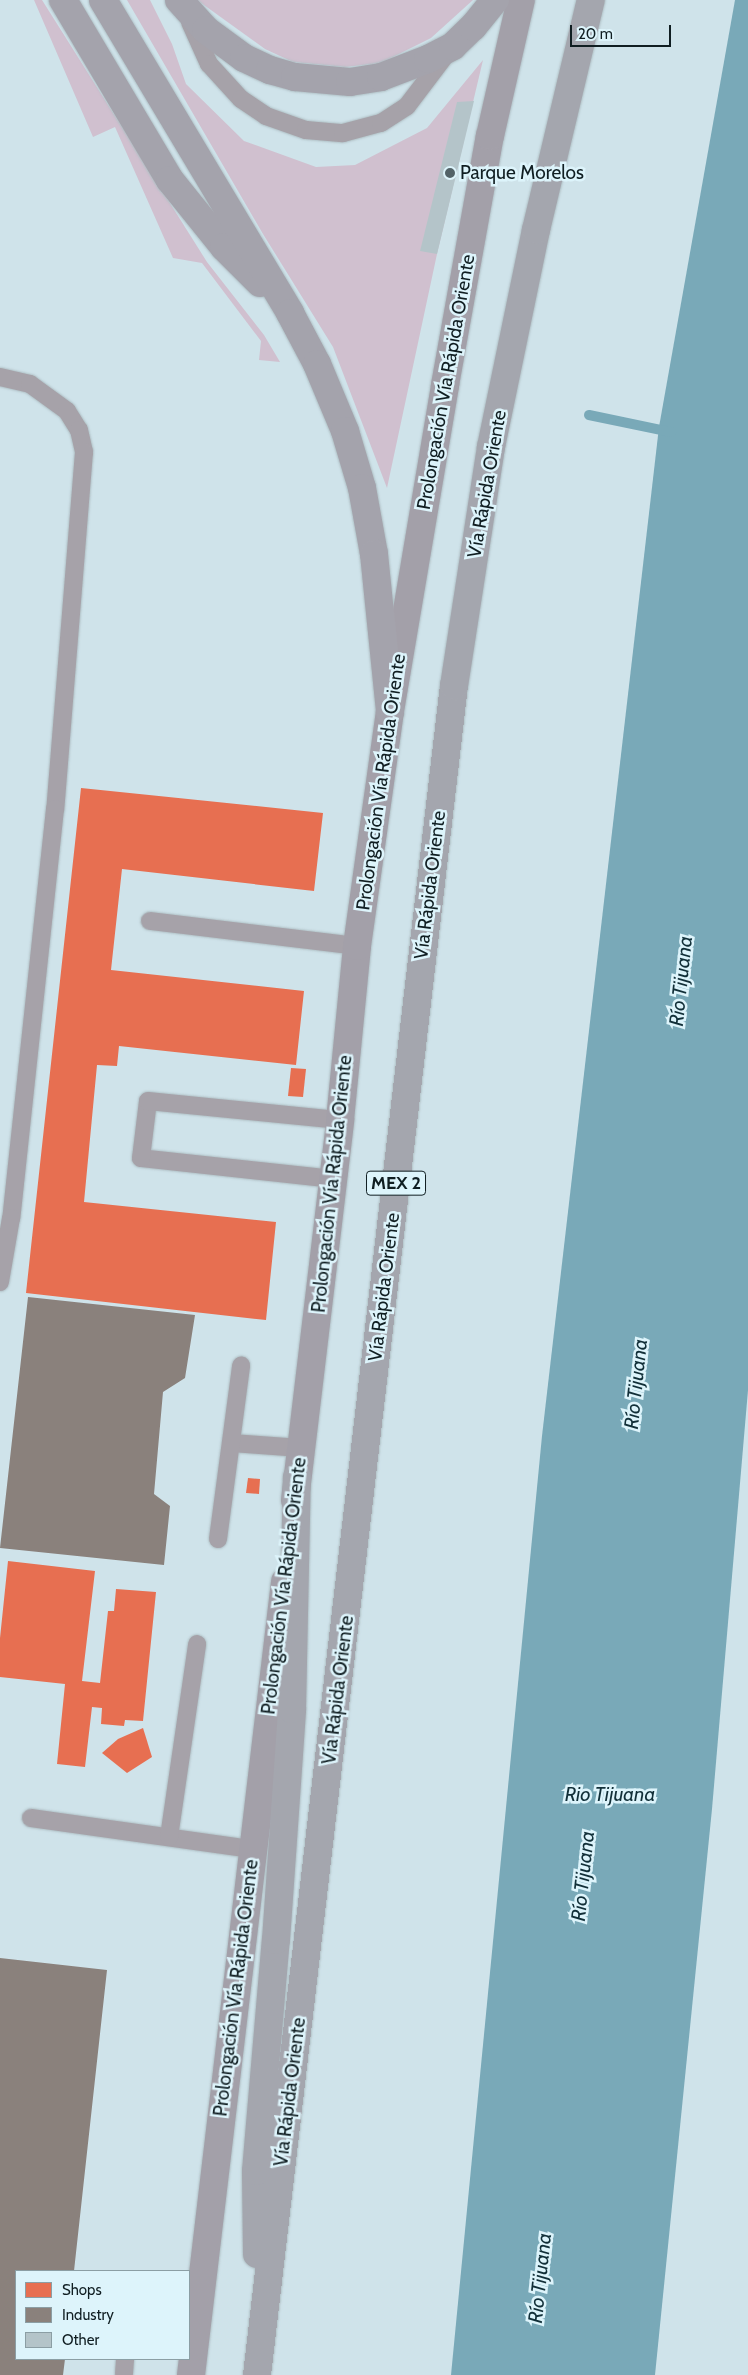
<!DOCTYPE html>
<meta charset="utf-8">
<style>
body{margin:0}
#map{position:relative;width:748px;height:2375px;overflow:hidden;background:#cfe3ea;font-family:Cabin,sans-serif}
div>[style]{position:absolute}
.green>*{inset:0;background:#d0c0cf}
.water>*{inset:0;background:#79a9b8}
.shops>*{inset:0;background:#e76f51}
.industry>*{inset:0;background:#8a817c}
.stream>*{height:10px;margin:-5px;padding:0 5px;transform-origin:5px;border-radius:5px;background:#79a9b8}
.building>*{inset:0;background:#b4c4c9}
.roads{filter:drop-shadow(0 0 1px #afbfc4) drop-shadow(0 0 1px #afbfc4)}
.service>*{height:18px;margin:-9px;padding:0 9px;transform-origin:9px;border-radius:9px;background:#a6a2a9}
.secondary>*{height:28px;margin:-14px;padding:0 14px;transform-origin:14px;border-radius:14px;background:#a3a0a9}
.primary>*{height:28px;margin:-14px;padding:0 14px;transform-origin:14px;border-radius:14px;background:#a4a3ac}
.trunk>*{height:28px;margin:-14px;padding:0 14px;transform-origin:14px;border-radius:14px;background:#a4a6ae}
.dots>*{width:14px;height:14px;translate:-50% -50%;box-sizing:border-box;border:2px solid #ddf4fb;border-radius:50%}
span{translate:-50% -50%;white-space:nowrap;text-align:center;line-height:1.15;-webkit-text-stroke:5px #ddf4fb;paint-order:stroke}
.shield-label span{padding:1px 4px;background:#ddf4fb;border:1px solid;border-radius:4px;-webkit-text-stroke-width:0}
.shield-label{font-size:18px;color:#101e22;font-weight:700}
.poi-label{font-size:19px;color:#101e22}
.left{translate:0 -50%;text-align:left}
.street-label{font-size:19px;color:#101e22}
.water-label{font-size:20px;color:#112f38;font-style:italic}
.legend{position:absolute;left:15px;top:2270px;width:175px;height:90px;box-sizing:border-box;background:#ddf4fb;border:1px solid #8b9ea4;margin:0;padding:6px 9px;list-style:none;font-size:15px;color:#101e22}
.legend li{display:flex;align-items:center;gap:10px;height:25px}
.legend b{width:25px;border:1px solid #8b9ea4}
.scale{position:absolute;left:570px;top:25px;width:101px;height:22px;box-sizing:border-box;border:2px solid #101e22;border-top:0;padding-left:6px;font-size:15px;line-height:18px;white-space:nowrap;color:#101e22;-webkit-text-stroke:4px #ddf4fb;paint-order:stroke}
</style>
<div id="map">
<div class="green">
<div style="clip-path:polygon(34px 0,42px 0,207px 262px,264px 335px,280px 362px,259px 360px,261px 341px,202px 263px,173px 258px,115px 127px,93px 137px)"></div>
<div style="clip-path:polygon(127px 0,150px 0,172px 44px,186px 84px,244px 141px,316px 167px,355px 165px,427px 128px,483px 60px,437px 254px,387px 488px,333px 347px,263px 234px)"></div>
<div style="clip-path:polygon(197px 0,473px 0,431px 38px,381px 63px,345px 67px,293px 62px,265px 49px)"></div>
</div>
<div class="water">
<div style="clip-path:polygon(735px 0,748px 0,748px 1390px,712px 1809px,655px 2375px,451px 2375px,542px 1436px,659px 427px)"></div>
</div>
<div class="shops">
<div style="clip-path:polygon(81px 788px,323px 813px,314px 891px,122px 869px,111px 970px,304px 991px,296px 1065px,119px 1046px,117px 1066px,97px 1065px,84px 1202px,276px 1222px,266px 1320px,26px 1293px)"></div>
<div style="clip-path:polygon(291px 1068px,306px 1069px,303px 1097px,288px 1096px)"></div>
<div style="clip-path:polygon(248px 1478px,260px 1479px,259px 1494px,246px 1493px)"></div>
<div style="clip-path:polygon(8px 1561px,95px 1571px,82px 1681px,100px 1683px,108px 1611px,114px 1611px,116px 1589px,156px 1592px,143px 1721px,125px 1720px,124px 1726px,101px 1724px,102px 1708px,92px 1707px,85px 1767px,57px 1764px,65px 1684px,0 1677px,0 1638px)"></div>
<div style="clip-path:polygon(143px 1728px,152px 1757px,127px 1773px,102px 1753px,118px 1739px)"></div>
</div>
<div class="industry">
<div style="clip-path:polygon(28px 1297px,195px 1315px,185px 1378px,163px 1392px,154px 1494px,170px 1506px,164px 1565px,0 1548px)"></div>
<div style="clip-path:polygon(0 1958px,107px 1970px,74px 2271px,16px 2271px,16px 2359px,65px 2359px,63px 2375px,0 2375px)"></div>
</div>
<div class="stream">
<div style="left:589px;top:415px;width:84px;rotate:11.7deg"></div>
</div>
<div class="building">
<div style="clip-path:polygon(474px 101px,437px 254px,420px 251px,457px 102px)"></div>
</div>
<div class="roads">
<div class="service">
<div style="left:190px;top:22px;width:46px;rotate:65.7deg"></div>
<div style="left:209px;top:64px;width:47px;rotate:47.6deg"></div>
<div style="left:241px;top:99px;width:30px;rotate:34deg"></div>
<div style="left:266px;top:116px;width:42px;rotate:19.3deg"></div>
<div style="left:306px;top:130px;width:37px;rotate:5deg"></div>
<div style="left:343px;top:133px;width:39px;rotate:-15deg"></div>
<div style="left:381px;top:123px;width:31px;rotate:-33deg"></div>
<div style="left:407px;top:106px;width:68px;rotate:-52.8deg"></div>
<div style="left:0;top:377px;width:31px;rotate:13deg"></div>
<div style="left:30px;top:384px;width:46px;rotate:36.1deg"></div>
<div style="left:67px;top:411px;width:22px;rotate:58deg"></div>
<div style="left:79px;top:430px;width:23px;rotate:77deg"></div>
<div style="left:84px;top:452px;width:358px;rotate:94.6deg"></div>
<div style="left:55px;top:809px;width:411px;rotate:96.1deg"></div>
<div style="left:11px;top:1218px;width:65px;rotate:99.8deg"></div>
<div style="left:150px;top:921px;width:209px;rotate:6.9deg"></div>
<div style="left:334px;top:1179px;width:194px;rotate:-173.8deg"></div>
<div style="left:141px;top:1158px;width:57px;rotate:-83deg"></div>
<div style="left:148px;top:1101px;width:193px;rotate:5.7deg"></div>
<div style="left:232px;top:1443px;width:69px;rotate:4.1deg"></div>
<div style="left:218px;top:1539px;width:175px;rotate:-82.4deg"></div>
<div style="left:31px;top:1818px;width:223px;rotate:8deg"></div>
<div style="left:169px;top:1837px;width:195px;rotate:-81.7deg"></div>
<div style="left:124px;top:2374px;width:15px;rotate:-86deg"></div>
</div>
<div class="secondary">
<div style="left:295px;top:1500px;width:383px;rotate:-83.2deg"></div>
<div style="left:340px;top:1120px;width:175px;rotate:-84.4deg"></div>
<div style="left:357px;top:946px;width:237px;rotate:-82deg"></div>
<div style="left:390px;top:711px;width:331px;rotate:-80.4deg"></div>
<div style="left:445px;top:385px;width:253px;rotate:-79.8deg"></div>
<div style="left:490px;top:136px;width:139px;rotate:-77.2deg"></div>
<div style="left:191px;top:2375px;width:799px;rotate:-83.24deg"></div>
</div>
<div class="primary">
<div style="left:63px;top:0;width:209px;rotate:59.3deg"></div>
<div style="left:170px;top:180px;width:86px;rotate:51.1deg"></div>
<div style="left:224px;top:247px;width:51px;rotate:45deg"></div>
<div style="left:103px;top:0;width:365px;rotate:59.1deg"></div>
<div style="left:290px;top:313px;width:58px;rotate:62.1deg"></div>
<div style="left:317px;top:364px;width:73px;rotate:67.3deg"></div>
<div style="left:345px;top:431px;width:59px;rotate:73.4deg"></div>
<div style="left:362px;top:488px;width:67px;rotate:79.7deg"></div>
<div style="left:374px;top:554px;width:158px;rotate:84.2deg"></div>
<div style="left:179px;top:0;width:40px;rotate:48deg"></div>
<div style="left:206px;top:30px;width:47px;rotate:36.4deg"></div>
<div style="left:244px;top:58px;width:29px;rotate:25deg"></div>
<div style="left:270px;top:70px;width:26px;rotate:16deg"></div>
<div style="left:295px;top:77px;width:55px;rotate:5.2deg"></div>
<div style="left:350px;top:82px;width:31px;rotate:-9deg"></div>
<div style="left:381px;top:77px;width:50px;rotate:-21deg"></div>
<div style="left:428px;top:59px;width:28px;rotate:-27deg"></div>
<div style="left:453px;top:46px;width:28px;rotate:-44deg"></div>
<div style="left:473px;top:27px;width:35px;rotate:-51deg"></div>
</div>
<div class="trunk">
<div style="left:257px;top:2254px;width:83px;rotate:-90.7deg"></div>
<div style="left:256px;top:2171px;width:232px;rotate:-85.1deg"></div>
<div style="left:276px;top:1940px;width:232px;rotate:-86deg"></div>
<div style="left:292px;top:1709px;width:232px;rotate:-88.8deg"></div>
<div style="left:257px;top:2375px;width:1700px;rotate:-83.35deg"></div>
<div style="left:454px;top:686px;width:242px;rotate:-81.2deg"></div>
<div style="left:491px;top:447px;width:222px;rotate:-78.3deg"></div>
<div style="left:536px;top:230px;width:236px;rotate:-76.6deg"></div>
</div>
</div>
<div class="dots">
<div style="left:450px;top:173px;background:#536368"></div>
</div>
<div class="shield-label">
<span style="left:396px;top:1183px">MEX 2</span>
</div>
<div class="poi-label">
<span class="left" style="left:460px;top:173px">Parque Morelos</span>
</div>
<div class="street-label">
<span style="left:446px;top:382px;rotate:-80deg">Prolongación Vía Rápida Oriente</span>
<span style="left:487px;top:484px;rotate:-80deg">Vía Rápida Oriente</span>
<span style="left:381px;top:782px;rotate:-82deg">Prolongación Vía Rápida Oriente</span>
<span style="left:430px;top:885px;rotate:-83deg">Vía Rápida Oriente</span>
<span style="left:332px;top:1184px;rotate:-84deg">Prolongación Vía Rápida Oriente</span>
<span style="left:384px;top:1287px;rotate:-83deg">Vía Rápida Oriente</span>
<span style="left:284px;top:1586px;rotate:-83deg">Prolongación Vía Rápida Oriente</span>
<span style="left:338px;top:1690px;rotate:-83deg">Vía Rápida Oriente</span>
<span style="left:236px;top:1988px;rotate:-83deg">Prolongación Vía Rápida Oriente</span>
<span style="left:290px;top:2092px;rotate:-83deg">Vía Rápida Oriente</span>
</div>
<div class="water-label">
<span style="left:681px;top:981px;rotate:-84deg">Río Tijuana</span>
<span style="left:636px;top:1384px;rotate:-84deg">Río Tijuana</span>
<span style="left:610px;top:1794px">Rio Tijuana</span>
<span style="left:583px;top:1876px;rotate:-84deg">Río Tijuana</span>
<span style="left:540px;top:2278px;rotate:-84deg">Río Tijuana</span>
</div>
<ul class="legend">
<li><b style="height:14px;background:#e76f51"></b>Shops</li>
<li><b style="height:14px;background:#8a817c"></b>Industry</li>
<li><b style="height:14px;background:#b4c4c9"></b>Other</li>
</ul>
<div class="scale">20 m</div>
</div>
